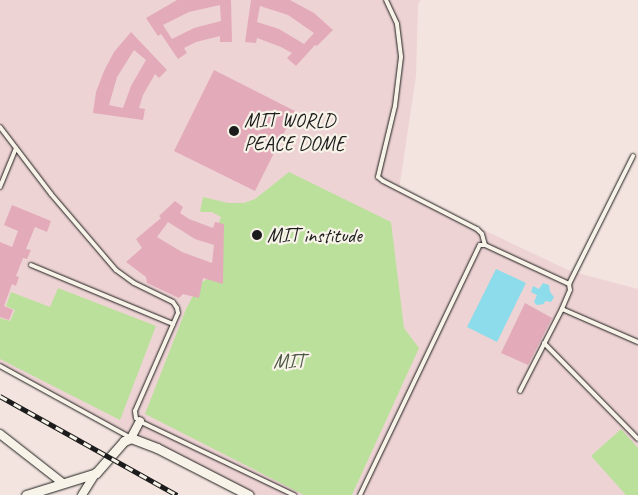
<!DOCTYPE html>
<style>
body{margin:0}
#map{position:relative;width:638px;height:495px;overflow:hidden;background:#f3e4df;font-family:Caveat,sans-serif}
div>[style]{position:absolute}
.built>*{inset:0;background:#eed3d4}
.green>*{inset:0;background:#bae09b}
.water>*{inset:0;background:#8ddceb}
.building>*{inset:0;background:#e3aaba}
.roads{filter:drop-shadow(0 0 1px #1c1c1c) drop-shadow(0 0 1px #1c1c1c)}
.service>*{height:4px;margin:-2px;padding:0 2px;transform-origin:2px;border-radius:2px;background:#f7f3e8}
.minor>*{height:8px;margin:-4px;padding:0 4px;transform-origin:4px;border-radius:4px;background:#f7f3e8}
.tertiary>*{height:9px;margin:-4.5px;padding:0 4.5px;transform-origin:4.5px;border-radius:4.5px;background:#f7f3e8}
.rail>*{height:4.5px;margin-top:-2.25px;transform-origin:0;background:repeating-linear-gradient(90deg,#f7f3e8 0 8px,#1c1c1c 0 16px);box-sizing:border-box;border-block:1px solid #1c1c1c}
.dots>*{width:14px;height:14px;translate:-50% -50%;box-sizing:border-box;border:2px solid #f7f3e8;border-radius:50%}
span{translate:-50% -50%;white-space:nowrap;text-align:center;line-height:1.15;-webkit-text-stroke:4.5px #f7f3e8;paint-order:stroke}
.poi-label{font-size:20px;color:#1c1c1c}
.left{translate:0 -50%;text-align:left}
.park-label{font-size:20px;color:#4b5742}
</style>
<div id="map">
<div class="built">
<div style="clip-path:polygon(0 0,421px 0,418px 4px,416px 76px,399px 190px,570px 271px,638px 289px,638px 495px,244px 495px,131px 438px,0 364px)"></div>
</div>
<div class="green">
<div style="clip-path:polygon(289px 172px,391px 222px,404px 328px,419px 348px,352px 495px,304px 495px,145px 414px,186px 309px,200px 283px,217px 274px,218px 225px,221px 217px,212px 212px,200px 212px,203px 197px,228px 203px,244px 203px,255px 199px)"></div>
<div style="clip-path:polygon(58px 288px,156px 326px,120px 420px,0 359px,0 318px,10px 321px,15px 310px,6px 306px,11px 292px,50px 307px)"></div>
<div style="clip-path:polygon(621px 429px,638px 448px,638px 495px,626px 495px,591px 456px)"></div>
</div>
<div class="water">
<div style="clip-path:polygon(496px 269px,526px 283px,497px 342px,467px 327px)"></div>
<div style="clip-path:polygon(543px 283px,549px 285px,550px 292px,554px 297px,551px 302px,545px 301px,544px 304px,537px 305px,534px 302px,537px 295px,531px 292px,533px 286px,539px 289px)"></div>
</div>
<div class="building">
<div style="clip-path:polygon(evenodd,177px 0,231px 0,232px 42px,220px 42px,220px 36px,196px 42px,184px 48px,187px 53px,178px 59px,161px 34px,158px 36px,146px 18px,177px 0,220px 5px,221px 21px,194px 28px,172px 39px,163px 25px,189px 12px,220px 5px)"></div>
<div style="clip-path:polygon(evenodd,251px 0,290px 0,314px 13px,333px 30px,317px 46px,315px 45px,296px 66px,287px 58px,292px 53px,281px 47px,257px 38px,256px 43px,245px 42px,251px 0,260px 6px,288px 15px,314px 33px,304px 44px,279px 29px,257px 22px,260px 6px)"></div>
<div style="clip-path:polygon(evenodd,131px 32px,167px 70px,159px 78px,155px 74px,143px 95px,139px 108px,145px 109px,143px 120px,93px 113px,96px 92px,104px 71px,114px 52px,131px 32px,134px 50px,146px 60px,131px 86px,123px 108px,109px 105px,117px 77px,134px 50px)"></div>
<div style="clip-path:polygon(214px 70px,295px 111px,255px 191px,174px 151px)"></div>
<div style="clip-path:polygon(evenodd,175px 201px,183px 207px,180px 213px,189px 219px,213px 228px,215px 222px,224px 224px,223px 284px,203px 278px,199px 298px,183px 294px,179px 298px,147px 283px,146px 277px,126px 262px,142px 248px,136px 239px,161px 218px,159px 216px,175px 201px,168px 222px,195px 239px,214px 245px,212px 263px,182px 252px,157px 237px,168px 222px)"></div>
<div style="clip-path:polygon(12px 205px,51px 221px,47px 232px,35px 227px,26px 249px,31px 250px,27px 259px,23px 258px,16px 276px,19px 277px,16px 286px,12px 284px,4px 306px,13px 310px,9px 320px,0 317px,0 242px,12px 247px,18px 231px,4px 225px)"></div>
<div style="clip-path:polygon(525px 303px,552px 318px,528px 365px,501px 353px)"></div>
</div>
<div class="roads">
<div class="service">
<div style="left:386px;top:0;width:26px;rotate:65deg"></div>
<div style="left:397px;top:24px;width:33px;rotate:83deg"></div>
<div style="left:401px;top:57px;width:49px;rotate:97deg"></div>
<div style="left:395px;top:106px;width:73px;rotate:103.5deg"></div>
<div style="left:378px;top:177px;width:6px;rotate:39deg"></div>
<div style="left:383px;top:181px;width:106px;rotate:27.1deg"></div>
<div style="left:477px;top:229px;width:7px;rotate:45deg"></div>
<div style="left:482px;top:234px;width:11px;rotate:75deg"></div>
<div style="left:0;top:127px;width:84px;rotate:52.7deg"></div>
<div style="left:51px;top:194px;width:100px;rotate:49.5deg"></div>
<div style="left:116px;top:270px;width:22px;rotate:36deg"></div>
<div style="left:134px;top:283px;width:43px;rotate:26deg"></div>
<div style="left:173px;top:302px;width:7px;rotate:56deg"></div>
<div style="left:177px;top:308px;width:5px;rotate:79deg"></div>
<div style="left:178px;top:313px;width:107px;rotate:113.7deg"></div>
<div style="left:135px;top:411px;width:7px;rotate:82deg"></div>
<div style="left:136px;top:418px;width:6px;rotate:39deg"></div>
<div style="left:141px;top:422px;width:170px;rotate:25.5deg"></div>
<div style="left:0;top:187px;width:42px;rotate:-67.7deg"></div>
<div style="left:31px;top:265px;width:154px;rotate:22.6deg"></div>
<div style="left:569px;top:284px;width:143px;rotate:-63.4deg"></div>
<div style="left:562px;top:309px;width:83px;rotate:23.5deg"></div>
<div style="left:544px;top:343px;width:134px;rotate:45.6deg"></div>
<div style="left:0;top:366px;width:147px;rotate:28.8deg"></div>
<div style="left:360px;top:495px;width:277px;rotate:-64.4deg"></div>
<div style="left:480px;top:245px;width:5px"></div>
<div style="left:485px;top:245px;width:93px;rotate:24.9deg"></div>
<div style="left:569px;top:284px;width:6px;rotate:81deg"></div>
<div style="left:570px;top:290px;width:21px;rotate:113deg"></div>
<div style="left:562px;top:309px;width:92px;rotate:117.1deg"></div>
</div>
<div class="minor">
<div style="left:0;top:434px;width:81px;rotate:38deg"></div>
<div style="left:131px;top:438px;width:19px;rotate:-62deg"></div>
<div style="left:82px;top:495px;width:26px;rotate:-58deg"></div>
</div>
<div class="tertiary">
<div style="left:26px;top:495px;width:73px;rotate:-17.4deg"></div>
<div style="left:96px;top:473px;width:43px;rotate:-48.8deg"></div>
<div style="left:124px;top:441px;width:8px;rotate:-23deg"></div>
<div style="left:131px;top:438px;width:28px;rotate:21deg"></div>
<div style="left:157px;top:448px;width:103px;rotate:27.1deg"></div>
</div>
</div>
<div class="rail">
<div style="left:0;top:396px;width:203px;rotate:29.2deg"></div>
</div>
<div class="dots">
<div style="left:234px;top:131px;background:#1c1c1c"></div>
<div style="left:257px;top:235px;background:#1c1c1c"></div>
</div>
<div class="poi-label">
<span class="left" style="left:244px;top:132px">MIT WORLD<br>PEACE DOME</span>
<span class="left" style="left:267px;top:235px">MIT institude</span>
</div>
<div class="park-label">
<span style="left:289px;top:361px">MIT</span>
</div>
</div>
